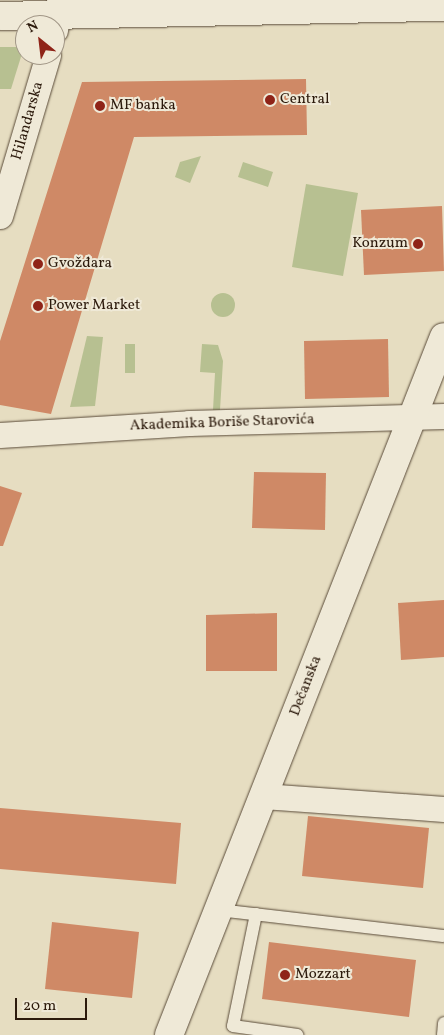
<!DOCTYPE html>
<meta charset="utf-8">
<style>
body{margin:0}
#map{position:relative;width:444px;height:1035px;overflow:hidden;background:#e6ddc1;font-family:Vollkorn,serif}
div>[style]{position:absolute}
.green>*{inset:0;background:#b7c091}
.round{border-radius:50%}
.building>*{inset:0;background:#cf8966}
.roads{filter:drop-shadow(0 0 1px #5a4b39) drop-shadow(0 0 1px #5a4b39)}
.lane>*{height:12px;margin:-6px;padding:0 6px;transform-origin:6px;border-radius:6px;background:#efe9d7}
.street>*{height:25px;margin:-12.5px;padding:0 12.5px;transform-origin:12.5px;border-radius:12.5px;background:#efe9d7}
.secondary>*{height:28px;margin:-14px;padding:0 14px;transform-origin:14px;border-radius:14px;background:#efe9d7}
.dots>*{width:14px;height:14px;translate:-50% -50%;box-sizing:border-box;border:2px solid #efe9d7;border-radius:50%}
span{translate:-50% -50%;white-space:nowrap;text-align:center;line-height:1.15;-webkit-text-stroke:4px #efe9d7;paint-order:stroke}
.poi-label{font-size:15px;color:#2c1a0c}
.left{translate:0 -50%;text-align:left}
.right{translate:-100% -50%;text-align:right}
.street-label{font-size:15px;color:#2c1a0c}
.north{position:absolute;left:15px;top:15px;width:50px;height:50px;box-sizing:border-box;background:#efe9d7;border:1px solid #a19686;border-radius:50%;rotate:331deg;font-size:14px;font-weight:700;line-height:20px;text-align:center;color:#2c1a0c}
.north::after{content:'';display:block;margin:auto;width:18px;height:22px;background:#8f2418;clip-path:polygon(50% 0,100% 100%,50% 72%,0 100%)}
.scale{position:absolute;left:15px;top:998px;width:72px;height:22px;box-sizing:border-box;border:2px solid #2c1a0c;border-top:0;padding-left:6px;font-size:15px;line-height:18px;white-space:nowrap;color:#2c1a0c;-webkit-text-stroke:4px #efe9d7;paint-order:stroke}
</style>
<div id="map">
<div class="green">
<div style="clip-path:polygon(0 47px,24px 47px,11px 89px,0 89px)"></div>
<div style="clip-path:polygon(201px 156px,190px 183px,175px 177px,180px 162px)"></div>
<div style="clip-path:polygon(243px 162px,273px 172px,268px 187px,238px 177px)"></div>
<div style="clip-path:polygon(306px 184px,358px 193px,343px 276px,292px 267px)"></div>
<div class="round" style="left:211px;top:293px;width:24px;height:24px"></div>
<div style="clip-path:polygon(87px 336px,103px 337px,95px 406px,70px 407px)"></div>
<div style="clip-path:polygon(125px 344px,135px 344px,135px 373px,125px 373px)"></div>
<div style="clip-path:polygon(202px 344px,218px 345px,223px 361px,220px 410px,213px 410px,215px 373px,200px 372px)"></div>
</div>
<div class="building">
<div style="clip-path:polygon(306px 79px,307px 135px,134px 137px,51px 414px,0 405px,0 341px,82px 82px)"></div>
<div style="clip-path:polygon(442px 206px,444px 271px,364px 275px,361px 210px)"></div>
<div style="clip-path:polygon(388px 339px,389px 397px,305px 399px,304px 341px)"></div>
<div style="clip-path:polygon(254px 472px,326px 473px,325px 530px,252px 528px)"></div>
<div style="clip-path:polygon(0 486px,22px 493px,3px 546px,0 546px)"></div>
<div style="clip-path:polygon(444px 600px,444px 657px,401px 660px,398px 603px)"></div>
<div style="clip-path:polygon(277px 613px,277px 671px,206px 671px,206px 615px)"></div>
<div style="clip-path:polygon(0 808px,181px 823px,176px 884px,0 869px)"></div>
<div style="clip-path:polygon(308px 816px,429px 828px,423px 888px,302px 876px)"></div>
<div style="clip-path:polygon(52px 922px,139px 932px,132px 998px,45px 989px)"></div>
<div style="clip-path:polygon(269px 942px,416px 960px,409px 1017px,262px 999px)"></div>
</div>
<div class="roads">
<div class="lane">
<div style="left:218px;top:910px;width:227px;rotate:6.6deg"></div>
<div style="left:256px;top:914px;width:114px;rotate:101.6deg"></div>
<div style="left:233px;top:1026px;width:65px;rotate:8deg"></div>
<div style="left:443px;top:1035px;width:12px;rotate:-85deg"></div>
</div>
<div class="street">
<div style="left:55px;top:30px;width:30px;rotate:-82deg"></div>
<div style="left:0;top:216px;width:168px;rotate:-73.4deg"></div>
<div style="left:0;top:435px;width:189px;rotate:-3.6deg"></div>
<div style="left:189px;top:423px;width:255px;rotate:-1.6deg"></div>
<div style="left:263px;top:796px;width:181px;rotate:4.1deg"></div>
</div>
<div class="secondary">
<div style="left:0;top:16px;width:444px;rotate:-1.2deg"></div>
<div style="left:169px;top:1035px;width:750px;rotate:-68.5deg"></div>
</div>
</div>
<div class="dots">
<div style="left:270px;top:100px;background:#8f2418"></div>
<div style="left:100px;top:106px;background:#8f2418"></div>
<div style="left:418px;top:244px;background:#8f2418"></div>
<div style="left:38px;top:264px;background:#8f2418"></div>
<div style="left:38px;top:306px;background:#8f2418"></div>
<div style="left:285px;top:975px;background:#8f2418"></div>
</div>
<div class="poi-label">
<span class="left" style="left:280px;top:100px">Central</span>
<span class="left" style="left:110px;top:106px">MF banka</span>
<span class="right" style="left:408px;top:244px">Konzum</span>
<span class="left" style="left:48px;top:264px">Gvožđara</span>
<span class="left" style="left:48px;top:306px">Power Market</span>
<span class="left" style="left:295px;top:975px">Mozzart</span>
</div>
<div class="street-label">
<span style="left:28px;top:121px;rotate:-74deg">Hilandarska</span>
<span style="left:222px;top:423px;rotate:-2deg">Akademika Boriše Starovića</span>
<span style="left:306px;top:686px;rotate:-69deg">Dečanska</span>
</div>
<div class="north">N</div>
<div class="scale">20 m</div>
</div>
